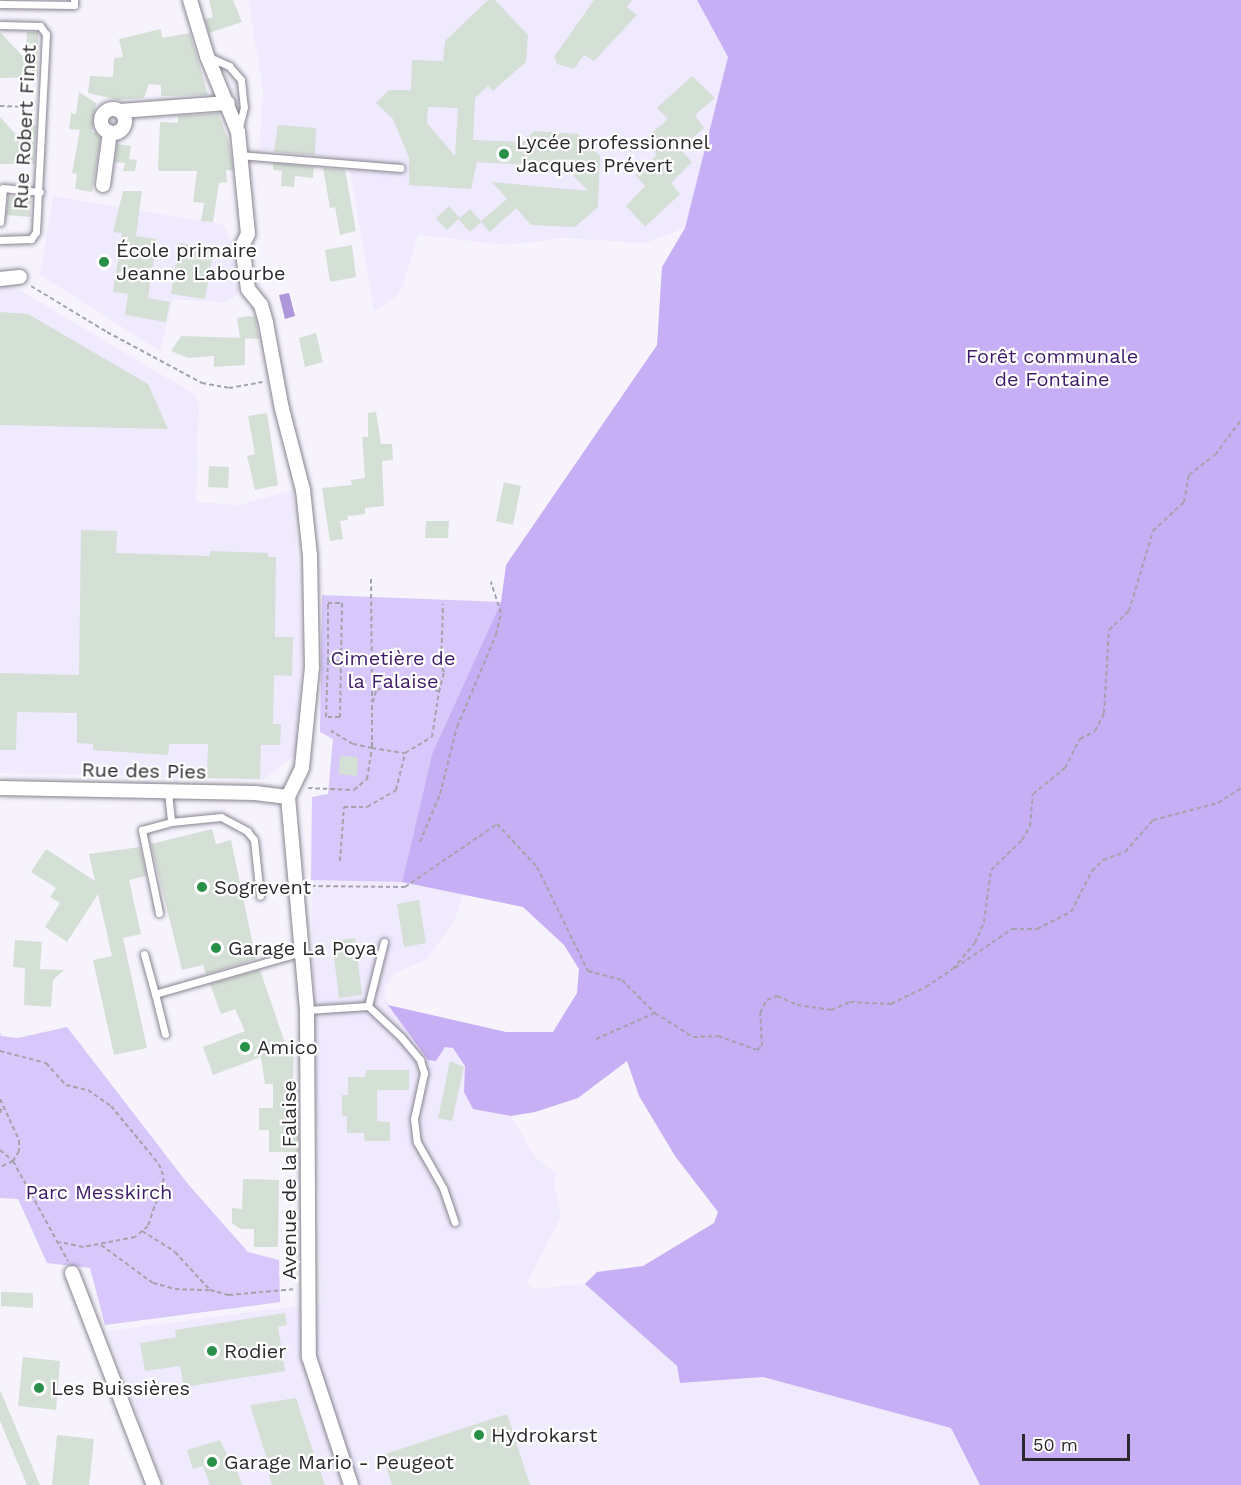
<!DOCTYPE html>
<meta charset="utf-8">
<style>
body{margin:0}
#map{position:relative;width:1241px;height:1485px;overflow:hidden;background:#f6f3fd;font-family:"Work Sans",sans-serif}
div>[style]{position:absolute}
.built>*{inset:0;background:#f0eafe}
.green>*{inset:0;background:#d7c7fa}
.forest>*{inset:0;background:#c6aff4}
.water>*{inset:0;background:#ae98db}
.building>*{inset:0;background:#d4dfd5}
.path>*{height:2px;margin-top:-1px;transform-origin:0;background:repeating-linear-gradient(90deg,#a4a2aa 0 4.5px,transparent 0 7.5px)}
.roads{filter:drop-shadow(0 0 2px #888490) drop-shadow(0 0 2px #888490)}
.lane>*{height:7px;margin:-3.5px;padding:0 3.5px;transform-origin:3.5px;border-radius:3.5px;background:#fff}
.street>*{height:14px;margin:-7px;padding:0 7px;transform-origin:7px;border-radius:7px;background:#fff}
.street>.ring{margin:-7px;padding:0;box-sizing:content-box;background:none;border:14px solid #fff;border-radius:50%}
.dots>*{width:16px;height:16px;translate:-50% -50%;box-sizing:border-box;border:3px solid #fff;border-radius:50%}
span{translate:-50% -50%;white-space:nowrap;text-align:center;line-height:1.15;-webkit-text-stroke:4.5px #fff;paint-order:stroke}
.street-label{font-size:20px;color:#2a292e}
.poi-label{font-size:20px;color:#2a292e}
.left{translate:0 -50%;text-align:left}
.park-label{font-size:20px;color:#3d1b69}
.scale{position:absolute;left:1022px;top:1434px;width:108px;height:27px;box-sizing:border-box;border:3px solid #2a292e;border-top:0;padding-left:8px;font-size:18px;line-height:21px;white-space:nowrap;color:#2a292e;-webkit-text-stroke:4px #fff;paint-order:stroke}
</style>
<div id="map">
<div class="built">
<div style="clip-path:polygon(248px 0,697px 0,728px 57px,685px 228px,645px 243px,564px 238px,506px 245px,418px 235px,403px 286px,396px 297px,374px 311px,348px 159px,259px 149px,263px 91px)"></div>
<div style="clip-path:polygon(53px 196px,223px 224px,231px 242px,238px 294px,224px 303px,173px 299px,160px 351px,40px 275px)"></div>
<div style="clip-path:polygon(0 286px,14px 287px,194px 394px,199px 404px,196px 502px,239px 505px,293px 490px,302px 640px,297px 754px,263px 780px,0 773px)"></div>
<div style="clip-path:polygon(311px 880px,402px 882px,463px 895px,455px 920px,427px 959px,394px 974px,385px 987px,385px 997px,415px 1044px,436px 1061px,445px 1047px,453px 1047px,465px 1066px,464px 1092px,473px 1108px,511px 1116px,535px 1157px,557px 1174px,554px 1180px,561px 1217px,527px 1282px,533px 1289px,585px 1284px,677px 1366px,680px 1383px,763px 1377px,951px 1428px,980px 1485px,164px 1485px,107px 1331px,321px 1303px)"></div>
</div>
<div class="green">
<div style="clip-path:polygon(322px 595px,501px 602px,432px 754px,402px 882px,311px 880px,312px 797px,328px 794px,333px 739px,320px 732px)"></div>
<div style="clip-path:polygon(67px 1027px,188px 1184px,248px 1252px,279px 1260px,280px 1302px,105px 1325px,90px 1268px,47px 1263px,18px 1199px,0 1198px,0 1032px,1px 1036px,18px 1038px)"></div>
</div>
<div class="forest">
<div style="clip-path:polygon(697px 0,1241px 0,1241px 1485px,980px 1485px,951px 1428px,763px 1377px,680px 1383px,677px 1366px,585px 1284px,597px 1272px,643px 1266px,714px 1223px,718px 1212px,675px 1156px,639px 1096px,627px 1061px,578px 1098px,535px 1112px,511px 1116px,473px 1109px,464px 1092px,465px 1066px,453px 1048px,445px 1047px,436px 1061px,428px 1060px,388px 1005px,506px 1032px,553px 1032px,577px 993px,579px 969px,564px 945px,523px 907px,402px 882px,432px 754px,501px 602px,506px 565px,657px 345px,662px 267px,685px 228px,728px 57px)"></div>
</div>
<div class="water">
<div style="clip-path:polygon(289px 293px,295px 316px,285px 319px,279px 295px)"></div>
</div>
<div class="building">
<div style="clip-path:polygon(209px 0,233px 0,242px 22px,209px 33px,205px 19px,213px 17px)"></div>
<div style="clip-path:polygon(evenodd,488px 0,495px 0,528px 35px,526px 62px,493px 91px,488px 86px,475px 98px,473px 140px,523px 142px,534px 131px,578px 134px,600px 156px,598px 207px,575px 227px,531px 225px,516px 208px,490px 232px,481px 222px,470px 232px,458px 219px,447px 230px,436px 218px,449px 206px,460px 218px,470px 209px,481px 221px,507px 199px,492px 182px,588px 191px,565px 167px,477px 162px,471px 189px,409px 185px,409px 158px,393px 119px,376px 103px,389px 90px,411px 90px,412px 60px,443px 61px,445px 41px,488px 0,428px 107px,458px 108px,455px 156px,427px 123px,428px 107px)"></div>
<div style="clip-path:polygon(594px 0,632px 0,627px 7px,637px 15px,594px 61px,584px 55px,574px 69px,557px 64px,554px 57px)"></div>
<div style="clip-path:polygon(161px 29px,162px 38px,190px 33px,208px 95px,161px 96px,161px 85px,149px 84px,144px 98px,119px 100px,88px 93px,90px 76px,113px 77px,114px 58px,123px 57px,119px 39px)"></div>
<div style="clip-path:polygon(0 32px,26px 60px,27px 32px,38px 32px,38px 77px,0 78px)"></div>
<div style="clip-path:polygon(692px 76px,715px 98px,695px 115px,704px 128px,680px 149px,692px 162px,671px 183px,680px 194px,645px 227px,626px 206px,645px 186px,635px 175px,657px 155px,644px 140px,668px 119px,657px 108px)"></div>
<div style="clip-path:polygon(79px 92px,96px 103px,92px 132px,98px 133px,100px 141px,92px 192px,75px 189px,77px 174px,72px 173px,80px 130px,69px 129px,71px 113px,76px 114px)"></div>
<div style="clip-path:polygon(218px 113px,229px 142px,233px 170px,226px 170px,227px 182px,219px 183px,213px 222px,201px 221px,204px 203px,193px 202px,197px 171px,158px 171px,160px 122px,178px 123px,178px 116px)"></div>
<div style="clip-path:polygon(0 117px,24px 143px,24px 125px,36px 125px,34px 164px,0 164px)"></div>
<div style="clip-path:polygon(278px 125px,316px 128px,315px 155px,274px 152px)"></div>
<div style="clip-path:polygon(117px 144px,131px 146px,129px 159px,137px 160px,135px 171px,123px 171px,125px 163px,115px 162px)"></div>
<div style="clip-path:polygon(273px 163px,314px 167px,313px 178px,295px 176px,294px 187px,281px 186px,282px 171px,273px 170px)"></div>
<div style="clip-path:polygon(323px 168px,345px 170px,356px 231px,340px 235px,335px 207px,330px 208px)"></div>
<div style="clip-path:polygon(123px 191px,142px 191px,136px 236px,157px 239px,148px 298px,170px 302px,166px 322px,125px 315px,128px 294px,113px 292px,122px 233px,113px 232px)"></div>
<div style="clip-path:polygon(8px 196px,31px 198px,30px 217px,6px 215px)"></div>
<div style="clip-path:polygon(179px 243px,214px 248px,205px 299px,171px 294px)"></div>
<div style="clip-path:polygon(352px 245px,356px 277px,330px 282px,325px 250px)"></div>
<div style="clip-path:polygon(0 312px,28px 314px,148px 384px,168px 429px,0 425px)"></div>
<div style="clip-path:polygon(249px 316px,255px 317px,259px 339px,240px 338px,237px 318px)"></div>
<div style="clip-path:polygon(316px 333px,323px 362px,305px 367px,299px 338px)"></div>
<div style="clip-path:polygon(181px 336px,245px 338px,245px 365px,214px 367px,214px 356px,188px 358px,171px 351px)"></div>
<div style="clip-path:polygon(376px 412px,381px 444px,392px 444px,393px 460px,382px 461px,384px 506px,365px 508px,365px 514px,347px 516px,348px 520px,340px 521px,343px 539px,330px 541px,322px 488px,352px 485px,351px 480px,365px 478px,362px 437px,368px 437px,368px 413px)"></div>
<div style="clip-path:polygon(267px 413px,278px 485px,255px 490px,247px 456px,255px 454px,248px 416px)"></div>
<div style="clip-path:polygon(209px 466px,229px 467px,228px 488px,208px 487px)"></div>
<div style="clip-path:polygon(504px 482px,521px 486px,513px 525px,496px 521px)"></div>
<div style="clip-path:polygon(426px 521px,449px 521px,448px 538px,425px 538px)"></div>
<div style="clip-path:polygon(81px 530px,117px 531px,116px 553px,210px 556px,210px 551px,268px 553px,268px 557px,276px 557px,275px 637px,293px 637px,292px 676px,274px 675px,273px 724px,281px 724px,280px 745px,261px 745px,260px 779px,207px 778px,208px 744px,169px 744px,168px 755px,93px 750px,93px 744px,77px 743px,77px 713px,17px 712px,16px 750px,0 750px,0 673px,79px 675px)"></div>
<div style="clip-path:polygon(340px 756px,358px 757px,357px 776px,339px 774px)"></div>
<div style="clip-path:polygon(212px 829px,216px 844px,231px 840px,256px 959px,206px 974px,203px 965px,182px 970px,151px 844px)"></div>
<div style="clip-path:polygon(140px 847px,146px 876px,129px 880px,141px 934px,123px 938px,147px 1048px,114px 1055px,93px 960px,112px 956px,98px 894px,67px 942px,45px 927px,60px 903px,50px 897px,56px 888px,31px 872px,46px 849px,95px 881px,89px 854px)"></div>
<div style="clip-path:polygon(419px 900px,426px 943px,404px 947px,397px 904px)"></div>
<div style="clip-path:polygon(355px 938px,362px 995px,339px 998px,332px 941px)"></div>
<div style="clip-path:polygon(15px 940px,42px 942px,40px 969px,64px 970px,53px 980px,51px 1007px,24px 1005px,25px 968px,13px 967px)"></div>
<div style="clip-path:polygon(260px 970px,287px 1049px,294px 1048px,292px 1108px,299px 1108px,299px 1152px,269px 1152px,269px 1130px,259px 1130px,259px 1108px,273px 1108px,273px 1084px,265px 1084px,261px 1057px,213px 1075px,203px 1047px,245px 1031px,235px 1009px,221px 1014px,210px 984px)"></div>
<div style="clip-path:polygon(450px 1061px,464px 1067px,452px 1121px,438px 1118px)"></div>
<div style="clip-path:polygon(366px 1070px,409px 1070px,409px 1090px,377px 1090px,377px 1121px,390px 1122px,390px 1141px,365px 1141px,364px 1133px,347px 1133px,347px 1116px,342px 1116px,342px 1095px,348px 1095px,348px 1077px,365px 1077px)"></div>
<div style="clip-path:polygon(243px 1179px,279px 1180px,278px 1247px,254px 1247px,254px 1229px,241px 1229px,232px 1223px,232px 1208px,242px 1209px)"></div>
<div style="clip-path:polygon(1px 1292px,33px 1293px,33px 1308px,1px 1306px)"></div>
<div style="clip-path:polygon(285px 1313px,287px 1325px,278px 1327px,285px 1371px,184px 1387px,180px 1366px,145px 1371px,140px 1343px,176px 1337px,175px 1330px)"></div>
<div style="clip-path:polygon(23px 1357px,60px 1361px,56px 1410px,18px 1406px)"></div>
<div style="clip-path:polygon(0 1390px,40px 1485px,27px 1485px,0 1421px)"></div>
<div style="clip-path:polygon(296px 1398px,312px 1448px,325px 1485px,272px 1485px,265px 1463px,268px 1462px,250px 1405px)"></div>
<div style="clip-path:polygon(507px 1414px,530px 1485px,392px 1485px,382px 1455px)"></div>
<div style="clip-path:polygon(57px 1435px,94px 1439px,89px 1485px,52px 1485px)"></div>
<div style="clip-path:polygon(220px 1440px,228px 1457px,232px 1456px,242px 1485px,210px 1485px,203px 1466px,193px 1469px,187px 1450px)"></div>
</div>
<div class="path">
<div style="left:0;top:106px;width:31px;rotate:2deg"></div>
<div style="left:31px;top:286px;width:89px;rotate:31.2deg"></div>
<div style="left:107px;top:332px;width:108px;rotate:28.2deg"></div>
<div style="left:202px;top:383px;width:27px;rotate:10deg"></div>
<div style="left:229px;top:388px;width:34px;rotate:-10deg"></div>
<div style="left:371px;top:579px;width:123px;rotate:89.5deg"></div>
<div style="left:328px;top:661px;width:58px;rotate:-90deg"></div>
<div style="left:328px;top:603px;width:14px"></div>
<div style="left:342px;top:603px;width:58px;rotate:91deg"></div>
<div style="left:341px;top:661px;width:56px;rotate:91deg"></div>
<div style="left:340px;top:717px;width:14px;rotate:180deg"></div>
<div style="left:326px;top:717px;width:56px;rotate:-88deg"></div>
<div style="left:328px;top:661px;width:13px"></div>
<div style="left:341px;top:661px;width:30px;rotate:2deg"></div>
<div style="left:439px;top:692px;width:21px;rotate:-76deg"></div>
<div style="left:444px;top:672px;width:8px;rotate:-113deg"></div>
<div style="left:441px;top:665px;width:61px;rotate:-88.1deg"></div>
<div style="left:308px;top:788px;width:46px;rotate:2.5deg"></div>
<div style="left:354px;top:790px;width:17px;rotate:-40deg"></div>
<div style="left:367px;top:779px;width:31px;rotate:-81deg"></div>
<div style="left:372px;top:748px;width:19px;rotate:-168deg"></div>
<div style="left:353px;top:744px;width:26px;rotate:-149deg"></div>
<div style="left:420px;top:842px;width:52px;rotate:-67.4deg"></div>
<div style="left:440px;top:794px;width:69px;rotate:-75.8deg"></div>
<div style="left:457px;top:727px;width:100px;rotate:-67deg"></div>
<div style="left:496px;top:635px;width:23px;rotate:-77deg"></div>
<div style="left:501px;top:613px;width:33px;rotate:-108deg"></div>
<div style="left:340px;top:861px;width:54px;rotate:-85.8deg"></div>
<div style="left:344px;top:807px;width:23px"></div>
<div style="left:367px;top:807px;width:34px;rotate:-30deg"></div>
<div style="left:396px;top:790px;width:38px;rotate:-76deg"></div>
<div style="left:405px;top:753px;width:31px;rotate:-31deg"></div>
<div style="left:432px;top:737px;width:46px;rotate:-81.2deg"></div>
<div style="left:439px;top:692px;width:24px;rotate:-150deg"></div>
<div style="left:418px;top:680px;width:31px;rotate:173deg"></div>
<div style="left:387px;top:684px;width:13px;rotate:148deg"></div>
<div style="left:376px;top:691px;width:15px;rotate:106deg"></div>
<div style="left:372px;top:705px;width:43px;rotate:90deg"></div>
<div style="left:372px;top:748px;width:33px;rotate:9deg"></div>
<div style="left:311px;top:886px;width:94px;rotate:0.6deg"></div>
<div style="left:405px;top:887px;width:112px;rotate:-34.4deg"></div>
<div style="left:497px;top:824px;width:59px;rotate:47.1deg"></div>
<div style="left:537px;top:867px;width:116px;rotate:63.9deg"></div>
<div style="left:588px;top:971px;width:35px;rotate:15deg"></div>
<div style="left:622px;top:980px;width:47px;rotate:45deg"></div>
<div style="left:655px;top:1013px;width:45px;rotate:32.3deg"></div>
<div style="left:693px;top:1037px;width:25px;rotate:-2deg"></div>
<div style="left:718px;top:1036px;width:41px;rotate:19.7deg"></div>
<div style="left:757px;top:1050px;width:6px;rotate:-39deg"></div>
<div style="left:762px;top:1046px;width:33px;rotate:-93deg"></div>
<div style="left:760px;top:1013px;width:15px;rotate:-62deg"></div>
<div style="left:767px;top:1000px;width:11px;rotate:-22deg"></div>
<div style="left:777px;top:996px;width:22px;rotate:24deg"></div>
<div style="left:797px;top:1005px;width:34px;rotate:8deg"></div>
<div style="left:831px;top:1010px;width:21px;rotate:-23deg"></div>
<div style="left:850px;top:1002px;width:41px;rotate:2.8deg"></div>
<div style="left:891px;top:1004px;width:39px;rotate:-26deg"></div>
<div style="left:926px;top:987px;width:32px;rotate:-34deg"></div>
<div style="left:953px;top:969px;width:34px;rotate:-50deg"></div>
<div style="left:975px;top:943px;width:23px;rotate:-67deg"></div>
<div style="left:984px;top:922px;width:52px;rotate:-82.3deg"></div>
<div style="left:991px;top:870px;width:43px;rotate:-44.1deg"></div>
<div style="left:1022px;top:840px;width:16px;rotate:-60deg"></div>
<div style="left:1030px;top:826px;width:32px;rotate:-85deg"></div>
<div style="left:1033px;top:794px;width:41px;rotate:-39.1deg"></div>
<div style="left:1065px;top:768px;width:33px;rotate:-63deg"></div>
<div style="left:1080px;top:739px;width:17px;rotate:-28deg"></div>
<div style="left:1095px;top:731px;width:20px;rotate:-63deg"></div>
<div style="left:1104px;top:713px;width:83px;rotate:-86.6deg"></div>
<div style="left:1109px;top:630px;width:28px;rotate:-44deg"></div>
<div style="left:1129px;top:611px;width:84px;rotate:-73.3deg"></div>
<div style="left:1153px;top:531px;width:42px;rotate:-43.1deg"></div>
<div style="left:1184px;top:502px;width:27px;rotate:-80deg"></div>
<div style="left:1189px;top:475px;width:33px;rotate:-38deg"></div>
<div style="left:1215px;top:455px;width:44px;rotate:-53.4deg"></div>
<div style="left:955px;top:968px;width:69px;rotate:-34.4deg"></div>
<div style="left:1012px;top:929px;width:25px"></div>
<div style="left:1037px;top:929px;width:38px;rotate:-27deg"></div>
<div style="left:1071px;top:912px;width:46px;rotate:-62.9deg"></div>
<div style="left:1092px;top:871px;width:16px;rotate:-45deg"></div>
<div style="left:1103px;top:860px;width:23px;rotate:-20deg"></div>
<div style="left:1125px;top:852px;width:43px;rotate:-48.8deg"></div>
<div style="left:1153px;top:820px;width:67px;rotate:-14.7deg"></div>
<div style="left:1218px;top:803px;width:27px;rotate:-33deg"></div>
<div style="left:596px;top:1039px;width:64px;rotate:-23.8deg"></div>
<div style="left:0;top:1051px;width:48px;rotate:14.6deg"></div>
<div style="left:46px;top:1063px;width:30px;rotate:48deg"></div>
<div style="left:66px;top:1085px;width:23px;rotate:13deg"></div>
<div style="left:88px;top:1090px;width:28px;rotate:35deg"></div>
<div style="left:111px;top:1106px;width:75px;rotate:50.4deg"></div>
<div style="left:159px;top:1164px;width:15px;rotate:70deg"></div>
<div style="left:164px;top:1178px;width:51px;rotate:108.4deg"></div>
<div style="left:148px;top:1226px;width:17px;rotate:140deg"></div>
<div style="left:135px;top:1237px;width:53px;rotate:169.1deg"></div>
<div style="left:83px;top:1247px;width:24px;rotate:-168deg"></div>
<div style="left:0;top:1099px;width:45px;rotate:65.1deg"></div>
<div style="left:19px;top:1140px;width:11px;rotate:90deg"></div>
<div style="left:19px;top:1151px;width:12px;rotate:121deg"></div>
<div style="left:13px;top:1161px;width:114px;rotate:61.2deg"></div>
<div style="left:0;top:1113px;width:6px;rotate:-72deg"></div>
<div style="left:0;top:1150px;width:17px;rotate:40deg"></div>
<div style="left:13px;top:1161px;width:14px;rotate:155deg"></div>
<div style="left:142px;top:1231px;width:39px;rotate:32deg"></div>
<div style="left:175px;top:1252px;width:52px;rotate:47.4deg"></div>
<div style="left:210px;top:1290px;width:20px;rotate:15deg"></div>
<div style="left:229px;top:1295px;width:67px;rotate:-5.1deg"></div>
<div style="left:101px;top:1245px;width:64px;rotate:36.2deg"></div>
<div style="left:153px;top:1283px;width:23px;rotate:15deg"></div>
<div style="left:175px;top:1289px;width:35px;rotate:2deg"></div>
</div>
<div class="roads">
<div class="lane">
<div style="left:0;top:4px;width:74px;rotate:0.8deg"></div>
<div style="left:74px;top:5px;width:5px;rotate:-90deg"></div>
<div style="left:0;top:25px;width:40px;rotate:1.4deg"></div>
<div style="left:40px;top:26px;width:10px;rotate:53deg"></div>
<div style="left:46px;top:34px;width:198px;rotate:92.9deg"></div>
<div style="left:36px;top:232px;width:9px;rotate:126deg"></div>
<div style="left:31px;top:239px;width:31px;rotate:178deg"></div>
<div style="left:209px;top:57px;width:22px;rotate:24deg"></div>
<div style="left:229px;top:66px;width:18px;rotate:49deg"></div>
<div style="left:241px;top:80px;width:27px;rotate:84deg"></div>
<div style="left:244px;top:107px;width:21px;rotate:104deg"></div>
<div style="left:239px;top:155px;width:162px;rotate:4.6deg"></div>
<div style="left:0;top:222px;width:34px;rotate:-85deg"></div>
<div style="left:3px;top:188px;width:37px;rotate:6deg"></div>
<div style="left:168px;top:792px;width:30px;rotate:84deg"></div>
<div style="left:171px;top:822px;width:50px;rotate:-5.7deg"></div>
<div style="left:221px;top:817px;width:30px;rotate:28deg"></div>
<div style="left:247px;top:831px;width:11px;rotate:52deg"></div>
<div style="left:254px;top:840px;width:56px;rotate:83.9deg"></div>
<div style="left:159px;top:913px;width:85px;rotate:-101.6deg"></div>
<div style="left:142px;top:830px;width:30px;rotate:-15deg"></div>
<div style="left:144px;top:954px;width:41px;rotate:74.6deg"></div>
<div style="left:368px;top:1006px;width:66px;rotate:-76deg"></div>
<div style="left:307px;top:1010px;width:61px;rotate:-3.8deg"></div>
<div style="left:368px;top:1006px;width:45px;rotate:43.2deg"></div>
<div style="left:401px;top:1037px;width:30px;rotate:50deg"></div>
<div style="left:420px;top:1060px;width:14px;rotate:73deg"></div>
<div style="left:424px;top:1073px;width:47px;rotate:102.3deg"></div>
<div style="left:414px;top:1119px;width:23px;rotate:83deg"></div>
<div style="left:417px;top:1142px;width:53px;rotate:60.5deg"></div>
<div style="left:443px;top:1188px;width:36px;rotate:71deg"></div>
<div style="left:165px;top:1034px;width:41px;rotate:-104deg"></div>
<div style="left:155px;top:994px;width:152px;rotate:-16deg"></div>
</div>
<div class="street">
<div style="left:190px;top:0;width:59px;rotate:73.1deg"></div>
<div style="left:207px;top:56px;width:82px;rotate:67.8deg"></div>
<div style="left:238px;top:132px;width:102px;rotate:84.4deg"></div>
<div style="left:248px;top:234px;width:13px;rotate:117deg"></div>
<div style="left:242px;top:246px;width:43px;rotate:82.1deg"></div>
<div style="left:248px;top:289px;width:21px;rotate:51deg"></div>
<div style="left:261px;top:305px;width:19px;rotate:74deg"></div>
<div style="left:266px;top:323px;width:87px;rotate:79.5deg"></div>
<div style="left:282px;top:409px;width:84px;rotate:75.5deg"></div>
<div style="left:303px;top:490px;width:65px;rotate:83.9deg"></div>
<div style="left:310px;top:555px;width:112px;rotate:89deg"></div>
<div style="left:312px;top:667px;width:101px;rotate:95.7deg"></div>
<div style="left:302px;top:768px;width:32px;rotate:116deg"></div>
<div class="ring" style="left:101px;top:109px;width:10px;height:10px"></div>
<div style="left:120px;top:111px;width:108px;rotate:-4.2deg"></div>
<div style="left:103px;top:185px;width:53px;rotate:-82.5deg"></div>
<div style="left:0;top:279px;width:20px;rotate:-6deg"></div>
<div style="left:0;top:788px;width:255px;rotate:1.1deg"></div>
<div style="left:255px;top:793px;width:33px;rotate:7deg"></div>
<div style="left:288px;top:797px;width:214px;rotate:84.9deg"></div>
<div style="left:307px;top:1010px;width:347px;rotate:89.7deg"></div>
<div style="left:309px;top:1357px;width:135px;rotate:71.8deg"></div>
<div style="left:72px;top:1273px;width:227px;rotate:68.9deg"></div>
</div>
</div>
<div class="dots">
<div style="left:504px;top:154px;background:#289046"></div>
<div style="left:104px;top:262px;background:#289046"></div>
<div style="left:202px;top:887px;background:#289046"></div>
<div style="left:216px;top:948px;background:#289046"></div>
<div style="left:245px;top:1047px;background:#289046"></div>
<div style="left:212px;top:1351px;background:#289046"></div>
<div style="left:39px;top:1388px;background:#289046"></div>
<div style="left:479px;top:1435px;background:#289046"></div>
<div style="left:212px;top:1462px;background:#289046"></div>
</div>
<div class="street-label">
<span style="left:25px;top:127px;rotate:-87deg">Rue Robert Finet</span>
<span style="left:144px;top:771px;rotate:1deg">Rue des Pies</span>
<span style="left:289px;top:1180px;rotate:-90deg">Avenue de la Falaise</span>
</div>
<div class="poi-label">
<span class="left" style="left:516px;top:154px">Lycée professionnel<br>Jacques Prévert</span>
<span class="left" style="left:116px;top:262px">École primaire<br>Jeanne Labourbe</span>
<span class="left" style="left:214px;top:887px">Sogrevent</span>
<span class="left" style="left:228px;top:948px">Garage La Poya</span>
<span class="left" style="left:257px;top:1047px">Amico</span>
<span class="left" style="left:224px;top:1351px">Rodier</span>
<span class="left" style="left:51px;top:1388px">Les Buissières</span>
<span class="left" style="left:491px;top:1435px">Hydrokarst</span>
<span class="left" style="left:224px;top:1462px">Garage Mario - Peugeot</span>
</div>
<div class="park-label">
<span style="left:1052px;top:368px">Forêt communale<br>de Fontaine</span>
<span style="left:393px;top:670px">Cimetière de<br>la Falaise</span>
<span style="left:99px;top:1192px">Parc Messkirch</span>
</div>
<div class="scale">50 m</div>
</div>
